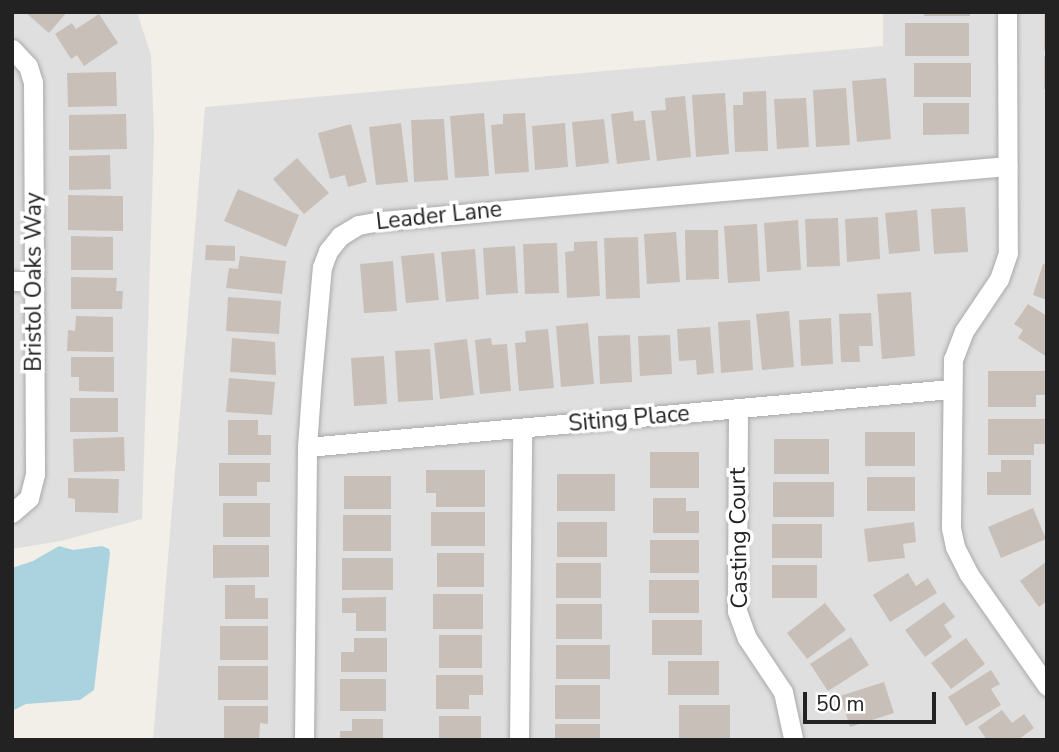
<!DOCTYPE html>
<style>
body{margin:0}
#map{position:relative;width:1059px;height:752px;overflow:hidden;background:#f2efe9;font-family:"Nunito Sans",sans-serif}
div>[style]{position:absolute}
.residential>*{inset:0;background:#e0dfdf}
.water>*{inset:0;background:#aad3df}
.building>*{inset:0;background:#c7bfb8}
.roads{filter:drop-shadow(0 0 2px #a9a9a9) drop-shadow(0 0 2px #a9a9a9)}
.minor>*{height:19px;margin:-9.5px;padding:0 9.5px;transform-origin:9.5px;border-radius:9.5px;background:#fff}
span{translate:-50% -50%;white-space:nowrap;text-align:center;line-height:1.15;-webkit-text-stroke:7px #fff;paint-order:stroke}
.street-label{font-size:23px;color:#222}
.frame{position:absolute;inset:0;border:14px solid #222;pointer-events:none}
.scale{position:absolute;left:803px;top:692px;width:133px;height:32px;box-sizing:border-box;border:4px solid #222;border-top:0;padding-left:9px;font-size:21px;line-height:24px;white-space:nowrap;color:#222;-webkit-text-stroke:5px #fff;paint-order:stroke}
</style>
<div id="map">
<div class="residential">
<div style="clip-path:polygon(12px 12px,137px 12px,151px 55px,154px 135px,142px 519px,61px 541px,12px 549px)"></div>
<div style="clip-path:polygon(883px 12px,1047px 12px,1047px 740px,153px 740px,205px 107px,883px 46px)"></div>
</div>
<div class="water">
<div style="clip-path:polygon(59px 546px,73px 550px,102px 546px,109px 549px,110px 553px,94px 690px,80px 700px,26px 704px,12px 711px,12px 568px,33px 561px)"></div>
</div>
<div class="building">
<div style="clip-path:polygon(25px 12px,67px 12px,49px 33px)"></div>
<div style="clip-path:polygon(924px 12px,970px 12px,970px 16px,924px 16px)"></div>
<div style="clip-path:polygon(99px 14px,118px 43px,84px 66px,77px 55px,71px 59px,55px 34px,72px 23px,76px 29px)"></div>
<div style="clip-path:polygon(1044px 15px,1047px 15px,1047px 50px,1044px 50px)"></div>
<div style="clip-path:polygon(905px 23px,969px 23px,969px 56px,905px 56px)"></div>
<div style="clip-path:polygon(1044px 56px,1047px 56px,1047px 89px,1044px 89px)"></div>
<div style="clip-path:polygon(914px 63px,971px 63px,971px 97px,914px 97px)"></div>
<div style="clip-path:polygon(116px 72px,117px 106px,68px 107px,67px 73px)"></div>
<div style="clip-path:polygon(886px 78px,891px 139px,857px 142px,852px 81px)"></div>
<div style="clip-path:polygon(846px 88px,850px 145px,816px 147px,813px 90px)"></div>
<div style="clip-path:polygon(766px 91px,768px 151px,735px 152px,733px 105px,743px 105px,743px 92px)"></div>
<div style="clip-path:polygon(725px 93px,729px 154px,696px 157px,692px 95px)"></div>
<div style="clip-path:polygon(685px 96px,691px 157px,657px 161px,651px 111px,666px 110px,665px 98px)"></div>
<div style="clip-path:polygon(806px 98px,809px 147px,777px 149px,774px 99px)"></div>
<div style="clip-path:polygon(923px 103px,969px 103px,969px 134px,923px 135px)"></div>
<div style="clip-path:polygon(633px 111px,634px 121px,645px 120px,650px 160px,617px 164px,611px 114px)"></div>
<div style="clip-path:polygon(484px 113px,489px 176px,455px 178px,450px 116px)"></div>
<div style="clip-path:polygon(525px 113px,529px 172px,495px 174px,491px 125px,503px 124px,503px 114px)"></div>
<div style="clip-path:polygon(126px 114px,127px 149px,69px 150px,69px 115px)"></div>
<div style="clip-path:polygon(444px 119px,448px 180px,414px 182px,411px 120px)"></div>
<div style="clip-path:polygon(604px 119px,609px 163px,576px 167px,572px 122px)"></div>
<div style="clip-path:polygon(401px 123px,408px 182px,376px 185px,369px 127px)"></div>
<div style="clip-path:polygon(565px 123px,568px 167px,535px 170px,532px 126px)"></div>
<div style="clip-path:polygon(351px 124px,367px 182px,348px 187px,345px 175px,330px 179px,318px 133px)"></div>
<div style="clip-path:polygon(110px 155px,111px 189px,69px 190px,69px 156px)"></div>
<div style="clip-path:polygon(297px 158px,329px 193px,304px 214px,273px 179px)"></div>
<div style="clip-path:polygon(238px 189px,299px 215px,286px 247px,224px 221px)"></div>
<div style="clip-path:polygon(68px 195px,123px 196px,123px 231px,68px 230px)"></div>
<div style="clip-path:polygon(965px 207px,968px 252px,934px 254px,931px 209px)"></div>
<div style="clip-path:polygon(917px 210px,920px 251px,889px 254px,885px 213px)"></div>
<div style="clip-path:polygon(878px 217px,880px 259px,847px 262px,845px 219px)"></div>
<div style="clip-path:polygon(838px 218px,840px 266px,807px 267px,805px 219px)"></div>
<div style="clip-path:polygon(798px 220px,801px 270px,767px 272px,764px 223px)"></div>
<div style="clip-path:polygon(757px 224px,760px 281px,728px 283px,724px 226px)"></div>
<div style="clip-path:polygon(685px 230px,718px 230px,719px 279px,686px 280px)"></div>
<div style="clip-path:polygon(676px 232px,680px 282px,647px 284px,644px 234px)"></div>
<div style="clip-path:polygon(71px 236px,113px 237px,113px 270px,71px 270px)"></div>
<div style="clip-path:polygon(638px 237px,640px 298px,606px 299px,604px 238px)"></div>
<div style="clip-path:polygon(597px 241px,600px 296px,567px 298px,565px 252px,574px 251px,574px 242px)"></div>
<div style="clip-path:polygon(557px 243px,559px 293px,525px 294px,523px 244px)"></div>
<div style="clip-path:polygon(206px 245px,235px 246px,235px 261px,205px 260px)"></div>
<div style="clip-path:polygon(515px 246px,518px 293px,486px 295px,483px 248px)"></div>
<div style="clip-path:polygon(475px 249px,479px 299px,446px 302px,441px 252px)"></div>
<div style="clip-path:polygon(434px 253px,439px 300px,406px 303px,401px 256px)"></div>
<div style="clip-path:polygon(240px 256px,286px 261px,282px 294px,226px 288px,229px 268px,238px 269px)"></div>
<div style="clip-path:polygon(393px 261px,397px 311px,364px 313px,360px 264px)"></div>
<div style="clip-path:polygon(1043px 264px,1047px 265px,1047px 300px,1033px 295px)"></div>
<div style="clip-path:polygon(71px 277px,117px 278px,116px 291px,123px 291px,122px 309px,71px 309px)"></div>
<div style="clip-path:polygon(911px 292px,915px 356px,882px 359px,877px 294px)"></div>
<div style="clip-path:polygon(228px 297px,281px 301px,279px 334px,226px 331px)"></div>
<div style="clip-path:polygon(1028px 304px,1047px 316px,1047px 357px,1018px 338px,1023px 330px,1014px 324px)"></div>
<div style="clip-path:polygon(789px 311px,794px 367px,762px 370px,756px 314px)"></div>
<div style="clip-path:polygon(871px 313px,873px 346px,859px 346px,860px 362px,841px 362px,839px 314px)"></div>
<div style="clip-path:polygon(76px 316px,113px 317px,113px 352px,67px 351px,68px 330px,75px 331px)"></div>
<div style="clip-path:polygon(831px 318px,833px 364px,801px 366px,799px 320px)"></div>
<div style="clip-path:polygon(750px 320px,753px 370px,721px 373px,718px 322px)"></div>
<div style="clip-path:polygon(588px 323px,594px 384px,561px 387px,556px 326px)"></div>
<div style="clip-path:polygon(710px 327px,714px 373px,697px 375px,696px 360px,679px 361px,677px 329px)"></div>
<div style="clip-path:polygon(548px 329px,554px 388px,519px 391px,515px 343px,526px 342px,525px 331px)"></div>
<div style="clip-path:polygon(630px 335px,632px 382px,600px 384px,598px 336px)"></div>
<div style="clip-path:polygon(670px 335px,672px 374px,640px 376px,638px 336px)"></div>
<div style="clip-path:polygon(232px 338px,275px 342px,276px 375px,230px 372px)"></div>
<div style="clip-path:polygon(491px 338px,492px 345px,507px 344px,511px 391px,480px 394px,475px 340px)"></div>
<div style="clip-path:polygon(467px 339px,474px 395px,440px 399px,434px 343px)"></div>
<div style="clip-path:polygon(430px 349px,433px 400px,398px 402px,395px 351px)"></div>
<div style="clip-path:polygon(384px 356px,387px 404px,354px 406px,351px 358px)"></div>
<div style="clip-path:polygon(71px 357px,114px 357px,114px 392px,79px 391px,79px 377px,71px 377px)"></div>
<div style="clip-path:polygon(988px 371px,1047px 371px,1047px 395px,1036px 395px,1036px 407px,988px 407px)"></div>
<div style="clip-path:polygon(229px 378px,275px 382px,272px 415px,226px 412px)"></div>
<div style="clip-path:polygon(70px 398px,118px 398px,118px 432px,70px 432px)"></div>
<div style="clip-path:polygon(988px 419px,1047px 419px,1047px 444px,1034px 444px,1034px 455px,988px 455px)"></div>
<div style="clip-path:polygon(228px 420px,258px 420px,258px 435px,271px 435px,271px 455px,228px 455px)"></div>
<div style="clip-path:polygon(865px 432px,915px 432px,915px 466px,865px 466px)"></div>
<div style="clip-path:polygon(124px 437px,125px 471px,74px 472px,73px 439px)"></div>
<div style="clip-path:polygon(774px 439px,829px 439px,829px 474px,774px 474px)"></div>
<div style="clip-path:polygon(650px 452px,699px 452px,699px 488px,650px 488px)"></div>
<div style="clip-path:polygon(1001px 460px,1031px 460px,1031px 495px,987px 495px,987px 472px,1001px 472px)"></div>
<div style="clip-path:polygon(219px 463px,270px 463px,270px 482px,257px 482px,257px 496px,219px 496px)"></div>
<div style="clip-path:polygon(426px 470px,485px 470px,485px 507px,436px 507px,436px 493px,426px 493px)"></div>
<div style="clip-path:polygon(557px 474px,615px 474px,615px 511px,557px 511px)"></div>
<div style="clip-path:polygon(344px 476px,391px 476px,391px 509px,344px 509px)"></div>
<div style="clip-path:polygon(867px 477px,915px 477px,915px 511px,867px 511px)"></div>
<div style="clip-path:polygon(68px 478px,119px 479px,118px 513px,75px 512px,75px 499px,68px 498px)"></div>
<div style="clip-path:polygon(773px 482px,834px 482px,834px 517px,773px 517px)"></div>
<div style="clip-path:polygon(653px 498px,686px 498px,686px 511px,699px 511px,699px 533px,653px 533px)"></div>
<div style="clip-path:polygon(223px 503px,270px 503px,270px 537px,223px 537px)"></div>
<div style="clip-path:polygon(1033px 508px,1046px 539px,1001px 558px,988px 527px)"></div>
<div style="clip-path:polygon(431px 512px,485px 512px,485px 546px,431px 546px)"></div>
<div style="clip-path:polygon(343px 515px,391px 515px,391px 551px,343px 551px)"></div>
<div style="clip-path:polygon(557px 522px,607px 522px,607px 557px,557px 557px)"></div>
<div style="clip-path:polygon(914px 522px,916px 542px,903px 544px,905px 558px,868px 562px,864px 529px)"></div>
<div style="clip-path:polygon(772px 524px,822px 524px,822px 558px,772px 558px)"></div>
<div style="clip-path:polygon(650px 540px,699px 540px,699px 573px,650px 573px)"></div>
<div style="clip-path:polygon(213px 545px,269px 545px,269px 577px,213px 578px)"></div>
<div style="clip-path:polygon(437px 553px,484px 553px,484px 587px,437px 587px)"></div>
<div style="clip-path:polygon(342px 558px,393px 558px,393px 590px,342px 590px)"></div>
<div style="clip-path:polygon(1047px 561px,1047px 601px,1039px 607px,1020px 581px)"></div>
<div style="clip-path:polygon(556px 563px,601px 563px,601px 598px,556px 598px)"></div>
<div style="clip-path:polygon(772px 565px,817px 565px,817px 598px,772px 598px)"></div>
<div style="clip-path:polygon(908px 573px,916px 586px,928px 578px,937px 593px,890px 622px,873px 595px)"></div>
<div style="clip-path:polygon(649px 580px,699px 580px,699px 613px,649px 613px)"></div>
<div style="clip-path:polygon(225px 585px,255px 585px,255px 598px,268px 598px,268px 619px,225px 619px)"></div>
<div style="clip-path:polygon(433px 594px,483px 594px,483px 629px,433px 629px)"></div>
<div style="clip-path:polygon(386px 597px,386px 631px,356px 631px,356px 613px,342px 613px,342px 598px)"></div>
<div style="clip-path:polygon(944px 602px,955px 617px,944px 625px,952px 637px,925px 657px,905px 630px)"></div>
<div style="clip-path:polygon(825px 603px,846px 630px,807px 659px,787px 633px)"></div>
<div style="clip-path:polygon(556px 604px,602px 604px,602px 639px,556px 639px)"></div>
<div style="clip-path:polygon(652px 620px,702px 620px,702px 655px,652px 655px)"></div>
<div style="clip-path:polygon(220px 626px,268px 626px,268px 660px,220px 660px)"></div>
<div style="clip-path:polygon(439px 635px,482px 635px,482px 668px,439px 668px)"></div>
<div style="clip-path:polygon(851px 637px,869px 665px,828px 691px,810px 664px)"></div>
<div style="clip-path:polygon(354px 638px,387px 638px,387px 672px,341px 672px,341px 652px,354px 652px)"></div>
<div style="clip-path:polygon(966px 638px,985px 664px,951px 689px,931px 663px)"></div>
<div style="clip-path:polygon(556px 645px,610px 645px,610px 679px,556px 679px)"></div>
<div style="clip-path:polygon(668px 661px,719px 661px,719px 695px,668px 695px)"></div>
<div style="clip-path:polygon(218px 666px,268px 666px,268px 700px,218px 700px)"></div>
<div style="clip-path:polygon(991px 670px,1000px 684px,991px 689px,1001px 705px,966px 726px,948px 697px)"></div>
<div style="clip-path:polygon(436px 675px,483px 675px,483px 695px,469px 695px,469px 709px,436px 709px)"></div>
<div style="clip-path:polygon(340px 679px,386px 679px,386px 711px,340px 711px)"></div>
<div style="clip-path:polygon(884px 682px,894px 713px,850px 727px,840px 696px)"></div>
<div style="clip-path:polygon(555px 685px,600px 685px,600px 719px,555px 719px)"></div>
<div style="clip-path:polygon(679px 705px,730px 705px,730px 738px,679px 738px)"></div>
<div style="clip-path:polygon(224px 706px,268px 706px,268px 724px,260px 723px,259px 740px,224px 739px)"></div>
<div style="clip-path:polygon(1002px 710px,1012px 723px,1024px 714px,1034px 728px,1018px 740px,987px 740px,978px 727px)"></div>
<div style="clip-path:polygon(439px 716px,481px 716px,481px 740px,439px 740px)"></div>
<div style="clip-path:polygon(352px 719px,383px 719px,383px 740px,340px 740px,340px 731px,352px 731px)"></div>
<div style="clip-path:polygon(555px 724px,600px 724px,600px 740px,555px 740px)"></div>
</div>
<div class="roads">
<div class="minor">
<div style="left:1007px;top:12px;width:241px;rotate:89.8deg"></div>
<div style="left:1008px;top:253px;width:28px;rotate:109deg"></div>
<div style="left:999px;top:279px;width:63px;rotate:123.9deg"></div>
<div style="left:964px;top:331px;width:30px;rotate:111deg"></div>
<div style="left:953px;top:359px;width:169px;rotate:90.7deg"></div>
<div style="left:951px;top:528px;width:19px;rotate:78deg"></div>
<div style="left:955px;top:547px;width:29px;rotate:63deg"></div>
<div style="left:968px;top:573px;width:138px;rotate:55deg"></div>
<div style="left:12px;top:49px;width:23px;rotate:47deg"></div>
<div style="left:28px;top:66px;width:17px;rotate:73deg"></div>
<div style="left:33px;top:82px;width:392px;rotate:89.7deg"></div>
<div style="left:35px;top:474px;width:25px;rotate:104deg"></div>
<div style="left:29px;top:498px;width:23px;rotate:139deg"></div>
<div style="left:12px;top:281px;width:22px"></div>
<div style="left:738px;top:409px;width:202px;rotate:90.3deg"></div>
<div style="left:737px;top:611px;width:29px;rotate:70deg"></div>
<div style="left:747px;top:638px;width:65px;rotate:56.3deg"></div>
<div style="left:783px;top:692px;width:47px;rotate:77.7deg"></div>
<div style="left:307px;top:447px;width:647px;rotate:-5.15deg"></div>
<div style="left:304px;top:740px;width:293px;rotate:-89.4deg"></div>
<div style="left:307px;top:447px;width:69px;rotate:-85.9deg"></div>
<div style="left:312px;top:378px;width:111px;rotate:-84.9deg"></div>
<div style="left:322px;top:267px;width:17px;rotate:-69deg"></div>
<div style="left:328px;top:251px;width:19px;rotate:-51deg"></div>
<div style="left:340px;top:236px;width:21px;rotate:-31deg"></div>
<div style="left:358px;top:225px;width:23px;rotate:-10deg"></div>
<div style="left:381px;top:221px;width:629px;rotate:-5.01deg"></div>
<div style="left:519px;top:740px;width:312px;rotate:-89.4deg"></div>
</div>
</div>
<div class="street-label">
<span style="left:439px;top:216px;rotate:-6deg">Leader Lane</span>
<span style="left:34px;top:282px;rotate:-90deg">Bristol Oaks Way</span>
<span style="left:629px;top:419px;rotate:-5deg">Siting Place</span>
<span style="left:739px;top:538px;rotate:-91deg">Casting Court</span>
</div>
<div class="frame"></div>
<div class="scale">50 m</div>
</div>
